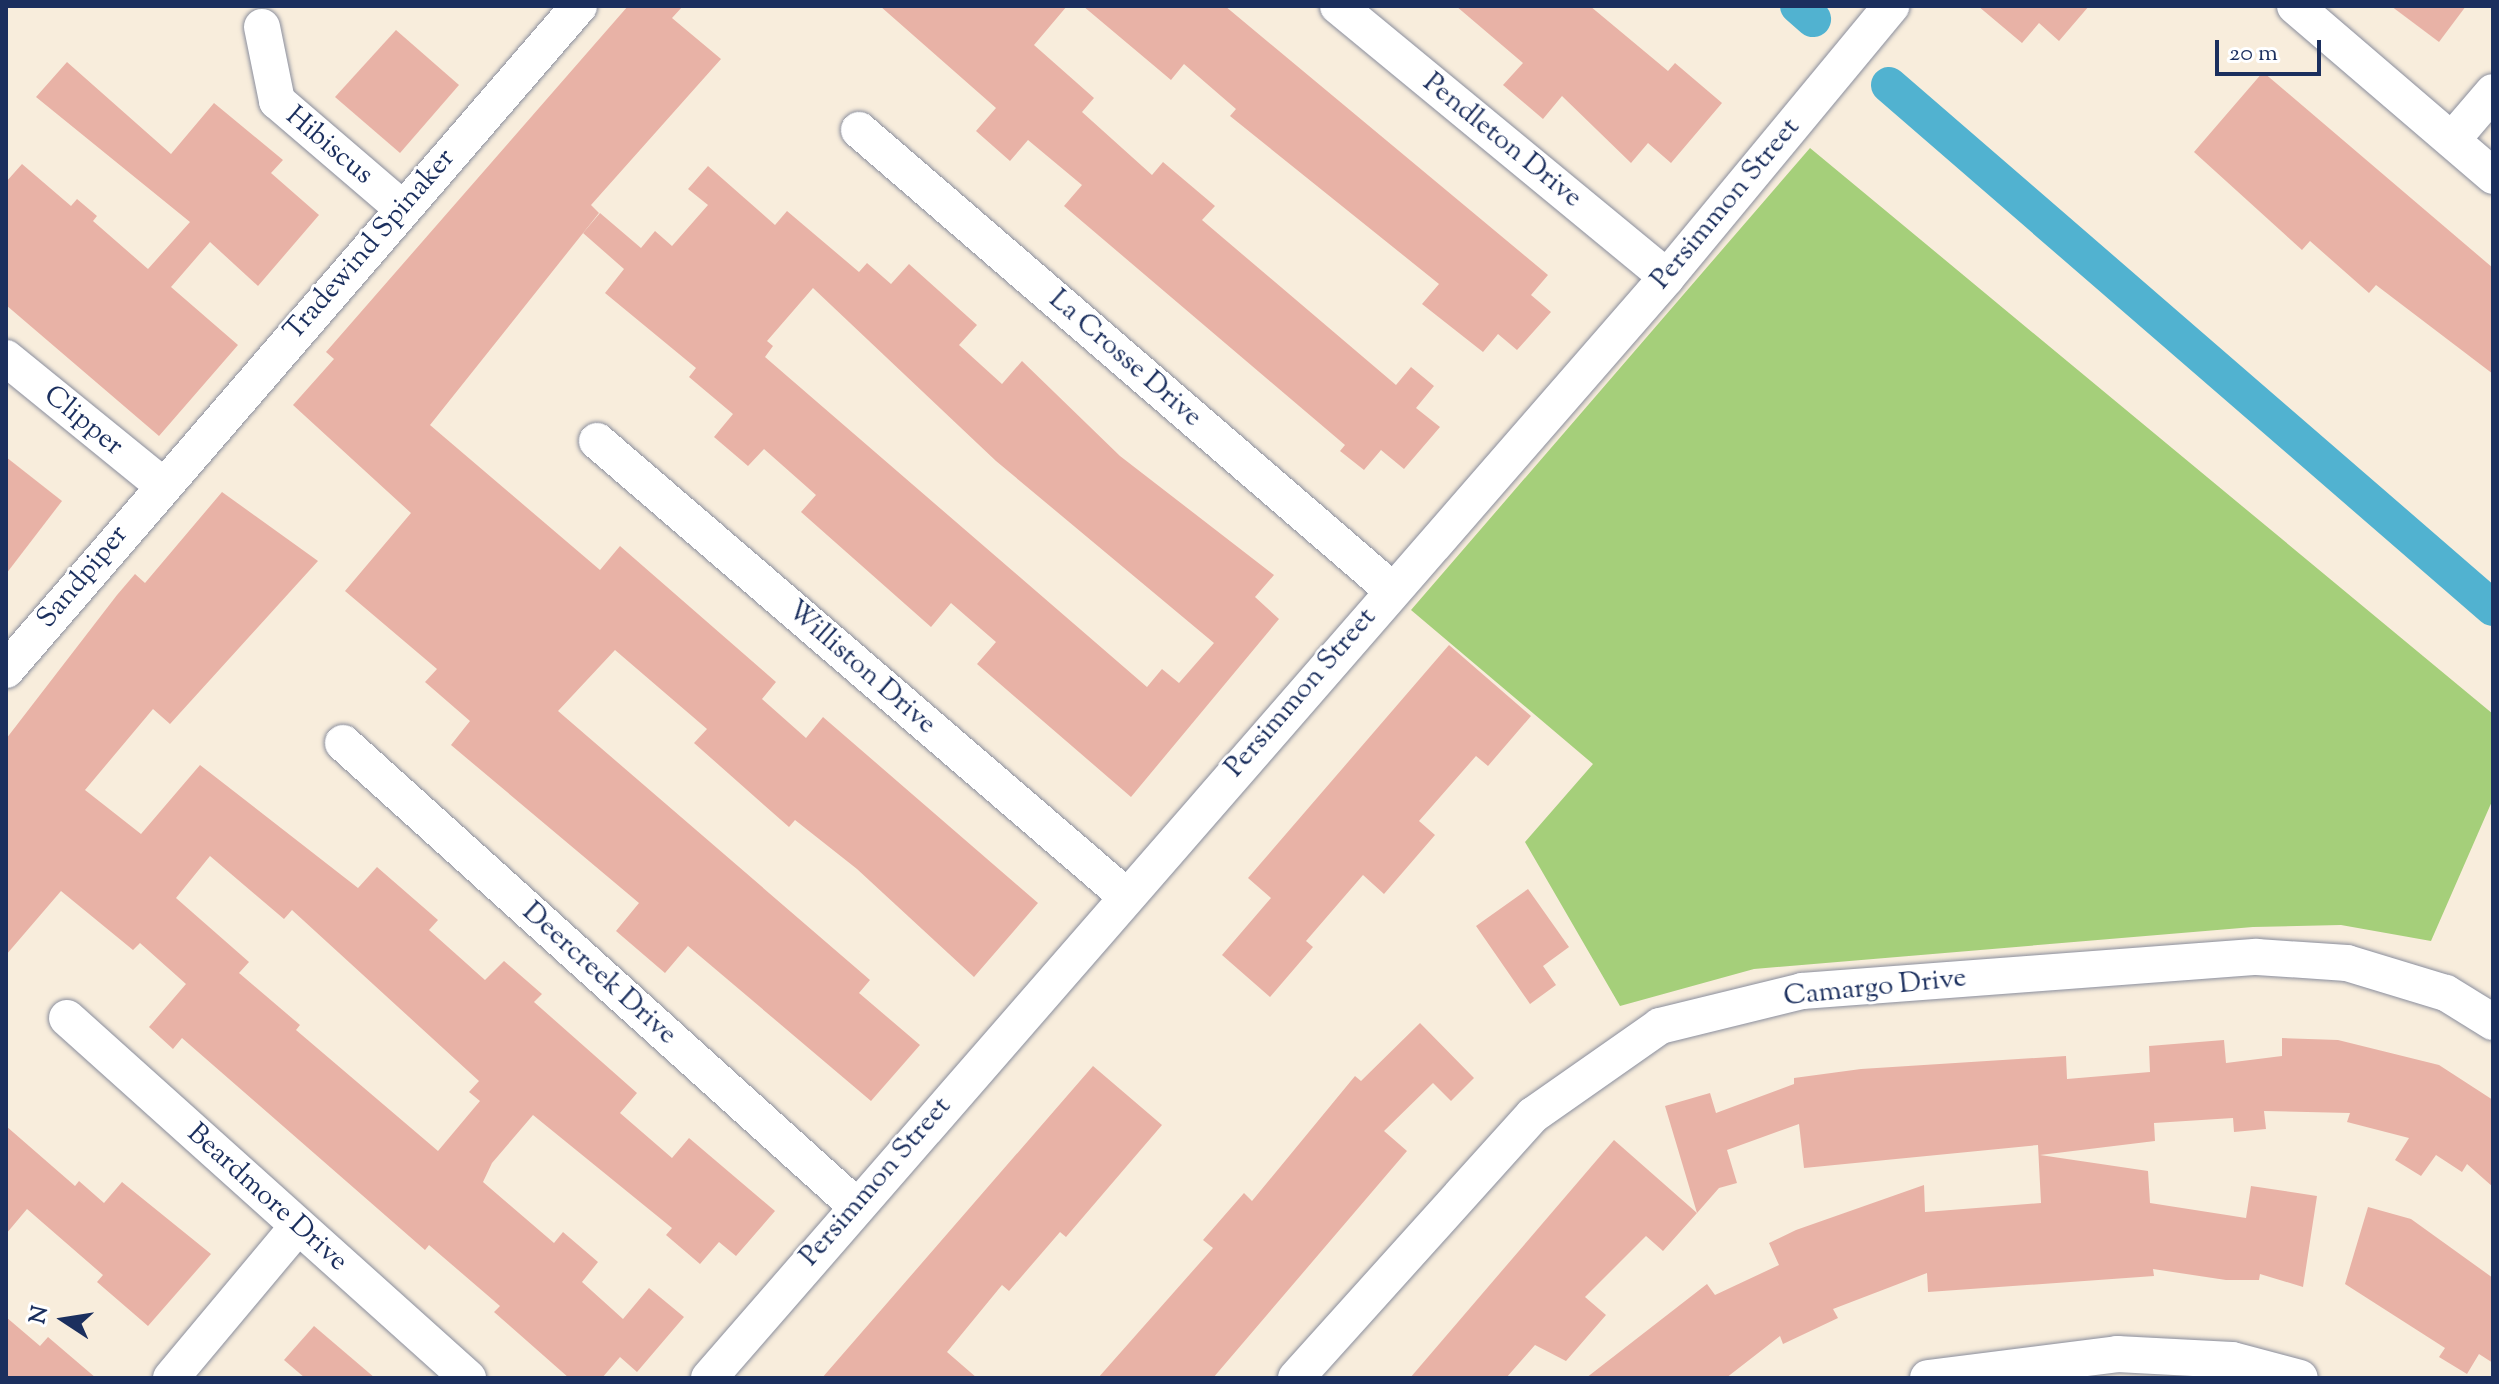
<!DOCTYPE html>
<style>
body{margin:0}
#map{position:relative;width:2499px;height:1384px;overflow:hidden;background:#f8eddc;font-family:"Sorts Mill Goudy",serif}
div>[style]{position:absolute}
.green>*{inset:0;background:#a5cf7a}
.canal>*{height:36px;margin:-18px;padding:0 18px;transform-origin:18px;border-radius:18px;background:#51b2d0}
.building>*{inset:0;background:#e8b2a6}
.roads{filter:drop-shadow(0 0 2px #8a8e9d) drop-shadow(0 0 2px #8a8e9d)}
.street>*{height:36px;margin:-18px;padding:0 18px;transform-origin:18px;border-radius:18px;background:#fff}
span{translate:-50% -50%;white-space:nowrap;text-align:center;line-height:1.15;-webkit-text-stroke:6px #fff;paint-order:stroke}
.street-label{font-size:28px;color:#1b2f5e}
.frame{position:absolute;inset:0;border:8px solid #1b2f5e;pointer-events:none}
.north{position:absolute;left:24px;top:1280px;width:80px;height:80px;-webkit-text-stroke:6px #fff;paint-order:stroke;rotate:282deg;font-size:22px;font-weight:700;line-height:32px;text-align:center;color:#1b2f5e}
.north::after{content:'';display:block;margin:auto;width:28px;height:36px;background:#1b2f5e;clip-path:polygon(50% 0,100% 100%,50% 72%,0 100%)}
.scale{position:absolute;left:2215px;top:40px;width:106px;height:36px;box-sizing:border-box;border:4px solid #1b2f5e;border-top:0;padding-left:10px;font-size:24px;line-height:28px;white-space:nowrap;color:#1b2f5e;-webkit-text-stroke:6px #fff;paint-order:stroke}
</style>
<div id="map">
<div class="green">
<div style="clip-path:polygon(1810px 148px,2493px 714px,2493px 799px,2431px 941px,2341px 925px,2253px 927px,1754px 969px,1620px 1006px,1525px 842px,1593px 764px,1411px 610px)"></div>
</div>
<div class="canal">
<div style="left:1798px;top:6px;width:20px;rotate:41deg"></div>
<div style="left:1889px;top:85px;width:799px;rotate:40.89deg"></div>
</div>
<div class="building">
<div style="clip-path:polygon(628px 6px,683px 6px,672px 18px,721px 59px,591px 205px,599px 213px,430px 425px,600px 570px,620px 546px,776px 682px,762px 699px,806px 738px,823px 717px,1038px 903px,974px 977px,857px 869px,795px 820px,789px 827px,694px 743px,707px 729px,615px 650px,558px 711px,870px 980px,859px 993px,920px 1045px,871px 1101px,688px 946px,665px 973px,616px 931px,639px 903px,451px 745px,470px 721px,425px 682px,437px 669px,345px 591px,411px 513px,293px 405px,334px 359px,326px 352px)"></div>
<div style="clip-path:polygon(880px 6px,1067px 6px,1034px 45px,1094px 98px,1082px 112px,1152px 175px,1163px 162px,1215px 206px,1202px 220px,1396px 385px,1411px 367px,1434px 386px,1416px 408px,1440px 427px,1404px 469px,1381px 450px,1364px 470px,1340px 451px,1345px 445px,1064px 206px,1082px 185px,1028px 140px,1010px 161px,976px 131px,996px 108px)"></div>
<div style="clip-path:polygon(1083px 6px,1225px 6px,1548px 275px,1531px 295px,1551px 312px,1517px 350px,1498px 334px,1483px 352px,1422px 304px,1439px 284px,1230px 116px,1236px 109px,1184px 64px,1171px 80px)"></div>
<div style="clip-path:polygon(1456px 6px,1590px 6px,1668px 71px,1675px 63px,1722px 103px,1671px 163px,1648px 143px,1631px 163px,1562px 96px,1543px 119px,1503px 85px,1523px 63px)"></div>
<div style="clip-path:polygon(1978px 6px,2089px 6px,2059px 41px,2039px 23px,2022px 43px)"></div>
<div style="clip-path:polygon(2391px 6px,2466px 6px,2439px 42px)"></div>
<div style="clip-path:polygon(396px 30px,459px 85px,400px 153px,335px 97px)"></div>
<div style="clip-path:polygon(67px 62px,171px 154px,214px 103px,283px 160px,271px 173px,319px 215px,258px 286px,210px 242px,171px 287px,238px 345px,159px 436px,6px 305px,6px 182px,22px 164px,71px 206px,77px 199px,97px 216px,93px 221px,148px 269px,190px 222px,36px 97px)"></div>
<div style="clip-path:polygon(2263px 72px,2493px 268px,2493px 374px,2376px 285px,2369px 293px,2310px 241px,2302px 250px,2194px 152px)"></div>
<div style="clip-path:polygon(evenodd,708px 166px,775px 225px,787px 211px,859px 272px,867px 263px,891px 284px,909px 264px,977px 325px,959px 345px,1002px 384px,1022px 361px,1120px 456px,1274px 575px,1255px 597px,1279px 619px,1131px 797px,977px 664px,996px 642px,951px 603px,931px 627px,801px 512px,816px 495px,764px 449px,748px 466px,714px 437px,733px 414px,689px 377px,696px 368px,605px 293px,624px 269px,583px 233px,600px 213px,641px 248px,655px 231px,672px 246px,708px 205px,688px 189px,708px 166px,813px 288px,996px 461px,1214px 643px,1179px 683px,1162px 669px,1147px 687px,765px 357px,773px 346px,767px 341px,813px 288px)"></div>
<div style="clip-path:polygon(6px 457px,62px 501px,6px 574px)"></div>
<div style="clip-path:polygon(evenodd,222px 492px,318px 561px,170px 724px,153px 709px,85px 790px,141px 834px,200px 765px,358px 888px,377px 867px,438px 920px,429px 930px,485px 980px,504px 961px,542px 994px,534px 1002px,637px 1093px,620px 1113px,672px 1158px,689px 1138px,775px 1211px,736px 1256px,719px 1242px,700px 1264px,666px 1235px,672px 1228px,533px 1115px,492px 1163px,483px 1182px,554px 1243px,563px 1232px,598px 1262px,582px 1282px,623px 1319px,649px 1288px,684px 1317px,637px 1372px,620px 1357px,602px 1378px,569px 1378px,494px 1312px,500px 1306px,429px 1245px,425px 1250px,182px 1038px,173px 1049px,149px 1027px,186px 984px,140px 943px,133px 950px,61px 891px,6px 955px,6px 739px,117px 595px,135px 574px,145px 583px,222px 492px,210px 856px,284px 919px,292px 910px,479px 1081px,469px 1092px,480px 1101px,438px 1151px,296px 1030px,300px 1025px,239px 973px,249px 962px,176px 898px,210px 856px)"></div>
<div style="clip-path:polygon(1449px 645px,1531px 716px,1488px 766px,1476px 756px,1419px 821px,1435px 835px,1384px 894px,1363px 875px,1306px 941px,1313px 947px,1270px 997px,1222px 955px,1271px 898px,1248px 878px)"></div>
<div style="clip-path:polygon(1528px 889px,1569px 947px,1543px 966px,1556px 985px,1530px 1004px,1476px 926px)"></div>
<div style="clip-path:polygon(1420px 1023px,1474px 1078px,1451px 1101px,1433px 1083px,1384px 1131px,1407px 1151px,1213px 1378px,1098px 1378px,1213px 1248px,1203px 1240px,1244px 1193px,1252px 1201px,1355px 1076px,1361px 1081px)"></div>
<div style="clip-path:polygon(2282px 1038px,2338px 1040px,2439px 1065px,2493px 1100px,2493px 1187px,2467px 1164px,2462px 1172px,2436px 1155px,2421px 1176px,2395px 1160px,2409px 1138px,2347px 1122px,2350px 1113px,2264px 1111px,2266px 1129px,2234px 1132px,2233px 1118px,2154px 1123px,2155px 1141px,2040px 1155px,2148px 1171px,2150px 1203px,2246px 1218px,2251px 1186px,2317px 1196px,2303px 1287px,2260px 1274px,2259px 1280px,2226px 1280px,2153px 1269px,2154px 1276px,1928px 1292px,1927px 1273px,1833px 1309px,1838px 1318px,1783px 1344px,1780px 1336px,1726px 1378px,1586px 1378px,1707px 1284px,1715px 1295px,1779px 1265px,1769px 1243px,1796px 1230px,1924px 1185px,1925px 1212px,2041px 1203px,2038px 1145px,1804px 1168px,1799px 1124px,1727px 1150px,1737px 1183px,1719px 1188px,1697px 1213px,1665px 1106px,1710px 1093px,1716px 1113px,1794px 1084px,1794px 1078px,1861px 1069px,2066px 1056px,2067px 1079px,2150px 1072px,2149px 1046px,2224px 1040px,2226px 1063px,2282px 1056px)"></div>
<div style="clip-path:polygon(1093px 1066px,1162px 1125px,1066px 1237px,1060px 1232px,1009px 1291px,1002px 1285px,947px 1352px,977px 1378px,822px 1378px)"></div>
<div style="clip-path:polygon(6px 1126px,75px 1186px,79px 1181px,104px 1203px,122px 1182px,211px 1254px,148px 1326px,97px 1282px,103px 1275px,27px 1209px,6px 1234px)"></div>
<div style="clip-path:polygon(1614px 1140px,1697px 1213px,1663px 1251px,1646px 1236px,1585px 1297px,1606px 1315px,1566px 1361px,1535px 1345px,1506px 1378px,1410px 1378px)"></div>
<div style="clip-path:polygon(2368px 1207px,2411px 1219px,2493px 1278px,2493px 1363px,2479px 1354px,2467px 1374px,2439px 1357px,2445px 1348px,2345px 1284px)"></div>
<div style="clip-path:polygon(6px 1317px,40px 1346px,48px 1337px,96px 1378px,6px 1378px)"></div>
<div style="clip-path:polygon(314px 1326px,375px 1378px,305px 1378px,284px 1360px)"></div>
</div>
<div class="roads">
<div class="street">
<div style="left:1338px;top:6px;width:426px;rotate:39.5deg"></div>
<div style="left:2295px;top:6px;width:261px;rotate:40.6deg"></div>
<div style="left:262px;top:27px;width:76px;rotate:78.5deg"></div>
<div style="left:277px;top:101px;width:165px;rotate:40.6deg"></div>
<div style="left:859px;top:130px;width:703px;rotate:40.79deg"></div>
<div style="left:2452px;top:140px;width:63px;rotate:-49.5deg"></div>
<div style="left:6px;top:358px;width:200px;rotate:39.1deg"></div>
<div style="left:597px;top:441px;width:698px;rotate:40.7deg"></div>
<div style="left:6px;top:670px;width:877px;rotate:-49.21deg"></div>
<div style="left:343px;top:743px;width:690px;rotate:42.06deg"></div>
<div style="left:67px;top:1018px;width:539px;rotate:41.92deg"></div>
<div style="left:171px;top:1378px;width:198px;rotate:-50.1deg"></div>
<div style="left:709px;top:1378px;width:1459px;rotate:-48.97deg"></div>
<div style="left:1667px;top:277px;width:352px;rotate:-50.4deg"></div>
<div style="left:1296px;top:1378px;width:354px;rotate:-48deg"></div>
<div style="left:1533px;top:1115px;width:155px;rotate:-35deg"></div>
<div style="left:1660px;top:1026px;width:146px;rotate:-13.8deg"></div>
<div style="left:1802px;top:991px;width:456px;rotate:-4.3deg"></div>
<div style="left:2257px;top:957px;width:90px;rotate:3.8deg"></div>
<div style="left:2347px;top:963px;width:103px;rotate:16.9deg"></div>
<div style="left:2446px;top:993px;width:55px;rotate:31.7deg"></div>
<div style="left:1928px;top:1378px;width:191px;rotate:-7.2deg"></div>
<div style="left:2117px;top:1354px;width:115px;rotate:3deg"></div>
<div style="left:2232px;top:1360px;width:70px;rotate:14.8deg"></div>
</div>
</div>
<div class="street-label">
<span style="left:1502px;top:141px;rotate:39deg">Pendleton Drive</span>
<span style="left:329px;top:146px;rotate:40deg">Hibiscus</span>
<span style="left:1726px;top:204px;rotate:-50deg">Persimmon Street</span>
<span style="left:370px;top:245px;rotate:-49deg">Tradewind Spinaker</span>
<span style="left:1125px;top:359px;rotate:41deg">La Crosse Drive</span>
<span style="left:83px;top:421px;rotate:39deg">Clipper</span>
<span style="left:83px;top:577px;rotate:-50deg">Sandpiper</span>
<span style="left:861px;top:668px;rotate:41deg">Williston Drive</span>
<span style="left:1301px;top:693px;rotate:-49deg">Persimmon Street</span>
<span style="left:599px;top:974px;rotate:42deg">Deercreek Drive</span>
<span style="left:1875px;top:988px;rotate:-6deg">Camargo Drive</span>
<span style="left:876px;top:1182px;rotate:-49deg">Persimmon Street</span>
<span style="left:267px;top:1198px;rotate:42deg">Beardmore Drive</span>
</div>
<div class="frame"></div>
<div class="north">N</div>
<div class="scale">20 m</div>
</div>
